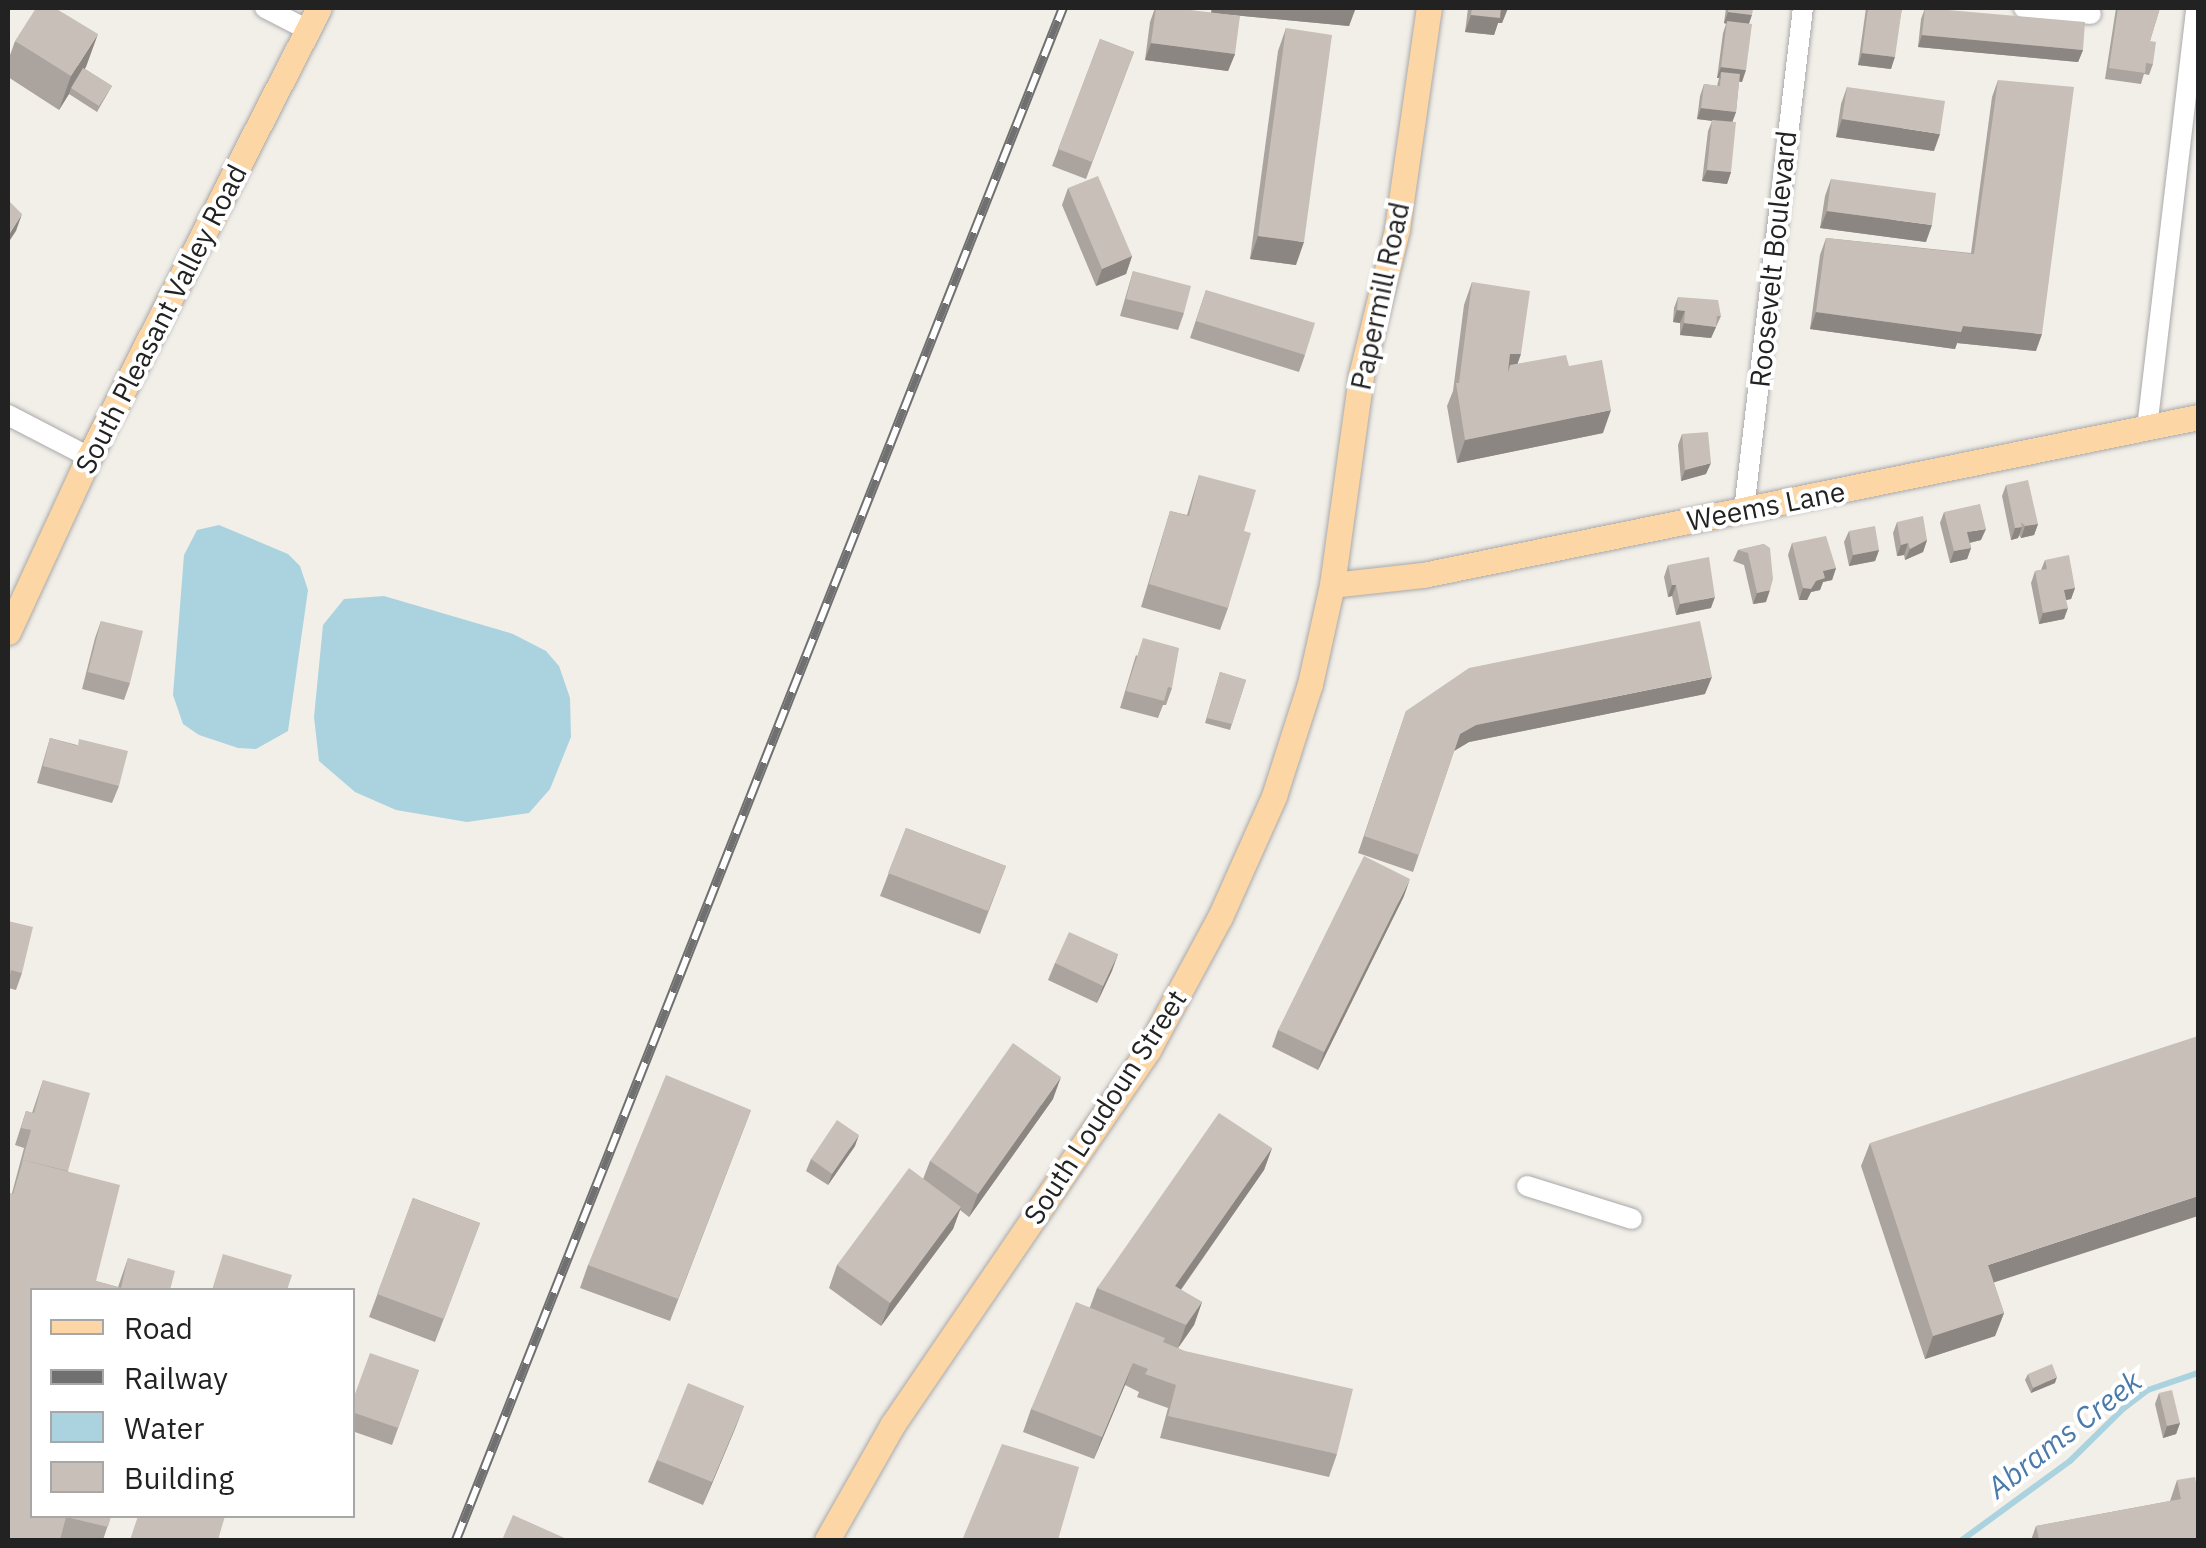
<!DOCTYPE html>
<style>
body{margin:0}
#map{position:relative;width:2206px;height:1548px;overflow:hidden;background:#f2efe9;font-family:"IBM Plex Sans",sans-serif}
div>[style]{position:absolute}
.water>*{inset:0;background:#aad3df}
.stream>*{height:6px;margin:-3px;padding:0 3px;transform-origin:3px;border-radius:3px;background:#aad3df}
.roads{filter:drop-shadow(0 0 2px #a9a9a9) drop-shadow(0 0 2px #a9a9a9)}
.minor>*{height:20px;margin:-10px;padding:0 10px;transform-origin:10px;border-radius:10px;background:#fff}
.major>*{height:25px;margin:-12.5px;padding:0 12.5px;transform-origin:12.5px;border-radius:12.5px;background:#fcd6a4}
.rail>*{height:10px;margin-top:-5px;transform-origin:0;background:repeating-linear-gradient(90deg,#fff 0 19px,#707070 0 38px);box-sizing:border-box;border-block:2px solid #707070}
.wall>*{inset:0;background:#aba49e}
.shaded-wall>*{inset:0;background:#8b8681}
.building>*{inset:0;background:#c7bfb8}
span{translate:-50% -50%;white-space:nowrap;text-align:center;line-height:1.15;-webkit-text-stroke:8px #fff;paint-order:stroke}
.street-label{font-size:28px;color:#222}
.water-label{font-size:30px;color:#4a7aab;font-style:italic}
.frame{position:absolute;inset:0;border:10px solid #222;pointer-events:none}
.legend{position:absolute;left:30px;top:1288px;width:325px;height:230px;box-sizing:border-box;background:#fff;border:2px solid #a7a7a7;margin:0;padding:12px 18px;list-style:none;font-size:30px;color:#222}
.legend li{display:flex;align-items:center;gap:20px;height:50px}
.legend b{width:50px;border:2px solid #a7a7a7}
</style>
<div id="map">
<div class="water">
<div style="clip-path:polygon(219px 525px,288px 554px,300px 566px,308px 590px,288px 731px,256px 749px,238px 748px,199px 735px,183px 724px,173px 695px,184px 555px,197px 530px)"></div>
<div style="clip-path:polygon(384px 596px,513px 634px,546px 651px,559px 666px,570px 698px,571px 737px,550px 789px,529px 813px,467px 822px,396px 810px,355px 792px,319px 761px,314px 717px,323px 625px,344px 599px)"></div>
</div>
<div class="stream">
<div style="left:1962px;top:1540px;width:134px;rotate:-36.2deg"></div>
<div style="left:2070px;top:1461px;width:76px;rotate:-44.5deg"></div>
<div style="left:2124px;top:1408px;width:30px;rotate:-37deg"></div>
<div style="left:2148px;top:1390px;width:53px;rotate:-18.8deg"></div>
</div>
<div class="roads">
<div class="minor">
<div style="left:265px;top:8px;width:48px;rotate:27.1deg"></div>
<div style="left:2024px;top:8px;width:67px;rotate:5.1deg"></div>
<div style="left:8px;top:415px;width:91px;rotate:27.4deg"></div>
<div style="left:2147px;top:428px;width:423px;rotate:-83.3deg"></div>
<div style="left:1744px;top:510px;width:505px;rotate:-83.3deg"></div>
<div style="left:1527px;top:1186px;width:110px;rotate:17.4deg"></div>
</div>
<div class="major">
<div style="left:1332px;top:585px;width:92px;rotate:-6.3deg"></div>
<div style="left:1423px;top:575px;width:791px;rotate:-11.52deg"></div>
<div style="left:8px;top:632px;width:193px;rotate:-65.2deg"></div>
<div style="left:89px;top:457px;width:504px;rotate:-62.88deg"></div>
<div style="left:827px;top:1540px;width:133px;rotate:-60.4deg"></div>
<div style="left:893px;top:1424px;width:453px;rotate:-55.7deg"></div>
<div style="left:1148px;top:1050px;width:151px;rotate:-61.6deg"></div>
<div style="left:1220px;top:917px;width:133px;rotate:-65.9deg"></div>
<div style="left:1274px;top:796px;width:118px;rotate:-72.2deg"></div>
<div style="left:1310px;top:684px;width:101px;rotate:-77.5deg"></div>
<div style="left:1332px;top:585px;width:212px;rotate:-82.1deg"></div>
<div style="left:1361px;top:375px;width:150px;rotate:-76.1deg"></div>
<div style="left:1397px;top:229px;width:223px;rotate:-81.8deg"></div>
</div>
</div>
<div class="rail">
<div style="left:456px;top:1540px;width:1648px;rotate:-68.39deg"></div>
</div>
<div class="wall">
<div style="clip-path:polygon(1155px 8px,1211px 13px,1211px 8px,1356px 8px,1349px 26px,1212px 13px,1235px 54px,1228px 71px,1145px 60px,1150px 22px)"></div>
<div style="clip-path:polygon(1468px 8px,1508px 8px,1502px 23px,1498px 23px,1494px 35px,1465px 32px)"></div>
<div style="clip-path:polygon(1726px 8px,1753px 8px,1749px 24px,1742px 82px,1739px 81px,1736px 112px,1732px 122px,1731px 172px,1727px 184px,1702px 181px,1708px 131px,1712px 121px,1697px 119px,1700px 96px,1704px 84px,1717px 86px,1719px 78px,1717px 78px,1723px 33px,1726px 24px,1724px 23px)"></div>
<div style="clip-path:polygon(1866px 8px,1902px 8px,1891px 69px,1858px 65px)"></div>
<div style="clip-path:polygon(1925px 8px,2083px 50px,2078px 62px,1918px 47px,1921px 19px)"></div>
<div style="clip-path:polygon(2116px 8px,2160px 8px,2150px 41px,2153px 64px,2149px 75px,2144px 74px,2141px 84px,2105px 79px)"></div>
<div style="clip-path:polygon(1286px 28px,1296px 265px,1250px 259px,1278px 51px)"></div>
<div style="clip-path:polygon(1100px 39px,1134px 52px,1086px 179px,1052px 166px)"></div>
<div style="clip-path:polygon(15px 41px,85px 69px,112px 86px,97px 112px,69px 94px,59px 110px,8px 77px,8px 61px)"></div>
<div style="clip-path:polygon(1998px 80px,2036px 351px,1957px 343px,1955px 349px,1810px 329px,1820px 255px,1826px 238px,1971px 253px,1992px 97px)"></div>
<div style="clip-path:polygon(1847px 87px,1934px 151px,1836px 137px,1841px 104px)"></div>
<div style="clip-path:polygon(1831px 179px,1926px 242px,1820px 228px,1825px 196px)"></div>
<div style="clip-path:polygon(1068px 188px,1132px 256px,1126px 274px,1096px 286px,1062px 205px)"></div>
<div style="clip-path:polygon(1133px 271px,1184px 313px,1178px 330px,1120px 316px)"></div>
<div style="clip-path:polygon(1472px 282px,1518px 364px,1603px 433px,1457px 463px,1447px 406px,1453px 391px,1464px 305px)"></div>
<div style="clip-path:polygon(1206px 290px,1305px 355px,1299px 372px,1190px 338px)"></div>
<div style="clip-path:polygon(1678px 297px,1721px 316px,1711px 338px,1680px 335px,1680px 323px,1673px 322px,1674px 308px)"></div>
<div style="clip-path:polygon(1682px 434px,1706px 474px,1681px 481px,1678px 445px)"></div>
<div style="clip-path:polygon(1199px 475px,1244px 531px,1228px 608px,1220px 630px,1141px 607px,1170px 511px,1187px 515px)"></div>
<div style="clip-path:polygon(2006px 485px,2038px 524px,2034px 535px,2021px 538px,2019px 535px,2018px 538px,2011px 540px,2002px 496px)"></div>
<div style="clip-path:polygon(1944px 512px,1981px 540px,1970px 543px,1971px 548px,1967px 559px,1950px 563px,1940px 523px)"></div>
<div style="clip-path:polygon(1897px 522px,1927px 540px,1923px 552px,1905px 560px,1904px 555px,1897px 556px,1893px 533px)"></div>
<div style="clip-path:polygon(1849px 531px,1879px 550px,1875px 561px,1849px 566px,1844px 542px)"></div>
<div style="clip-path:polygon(1792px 543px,1836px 568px,1832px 580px,1823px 582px,1820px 590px,1811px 592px,1807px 600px,1799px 600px,1788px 555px)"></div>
<div style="clip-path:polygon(1764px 544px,1766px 602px,1753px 604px,1744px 565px,1733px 561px,1738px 550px)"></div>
<div style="clip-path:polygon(2045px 560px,2075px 588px,2071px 599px,2066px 600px,2064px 619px,2039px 624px,2031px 583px,2035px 571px,2041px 570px)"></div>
<div style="clip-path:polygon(1668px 565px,1711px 608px,1676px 615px,1672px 596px,1668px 597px,1664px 577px)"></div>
<div style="clip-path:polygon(101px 621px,130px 683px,124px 700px,82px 689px,95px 638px)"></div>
<div style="clip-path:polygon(1136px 655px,1172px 688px,1166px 705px,1163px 705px,1158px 718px,1120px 708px)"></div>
<div style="clip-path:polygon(1220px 672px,1246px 680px,1230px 730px,1205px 723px)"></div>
<div style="clip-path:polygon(1705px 694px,1469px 742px,1454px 751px,1413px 872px,1358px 853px,1406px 711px)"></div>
<div style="clip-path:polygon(50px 738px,77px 745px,119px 786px,112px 803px,37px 783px)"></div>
<div style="clip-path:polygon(906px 828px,1006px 866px,980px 934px,880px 896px)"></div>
<div style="clip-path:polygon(1404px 896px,1318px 1070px,1272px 1047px,1278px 1030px)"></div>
<div style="clip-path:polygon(8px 921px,22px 973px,16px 990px,8px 988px)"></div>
<div style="clip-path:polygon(1118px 954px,1097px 1003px,1048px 980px,1055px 963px)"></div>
<div style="clip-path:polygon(43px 1080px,68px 1171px,96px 1281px,118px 1287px,128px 1258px,111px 1516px,103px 1540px,60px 1540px,12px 1193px,24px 1148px,15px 1145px,26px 1111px,32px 1113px)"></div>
<div style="clip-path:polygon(1053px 1099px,969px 1217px,960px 1210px,953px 1229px,881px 1326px,829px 1288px,837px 1265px,923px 1179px,930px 1161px)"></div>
<div style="clip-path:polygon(751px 1110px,670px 1321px,580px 1288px,588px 1265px)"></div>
<div style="clip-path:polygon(1870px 1143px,1994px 1283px,2004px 1313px,1995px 1336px,1925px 1359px,1861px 1166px)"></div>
<div style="clip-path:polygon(855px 1146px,828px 1185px,806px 1171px,811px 1159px)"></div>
<div style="clip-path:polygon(1272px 1148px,1264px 1170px,1181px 1290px,1202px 1302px,1194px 1325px,1178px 1348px,1337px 1454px,1329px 1477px,1160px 1438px,1168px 1408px,1137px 1397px,1139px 1392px,1125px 1385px,1094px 1459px,1023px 1432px,1031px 1409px,1090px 1307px,1097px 1288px)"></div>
<div style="clip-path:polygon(413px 1198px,480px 1223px,435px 1342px,369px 1317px)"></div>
<div style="clip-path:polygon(419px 1370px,392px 1445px,352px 1431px,352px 1402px)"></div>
<div style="clip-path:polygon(2028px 1374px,2055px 1383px,2031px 1393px,2025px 1380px)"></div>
<div style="clip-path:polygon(2159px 1393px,2180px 1423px,2176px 1434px,2163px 1438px,2155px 1404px)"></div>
<div style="clip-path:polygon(744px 1406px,703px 1505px,648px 1482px,657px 1460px)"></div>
<div style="clip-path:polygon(2177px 1480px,2197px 1488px,2198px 1540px,2031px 1540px,2036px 1526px,2170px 1501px)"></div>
</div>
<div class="shaded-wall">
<div style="clip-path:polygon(1213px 8px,1337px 8px,1355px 9px,1349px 26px,1211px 13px)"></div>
<div style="clip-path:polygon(1501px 8px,1508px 8px,1502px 23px,1498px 23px,1494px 35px,1465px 32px,1471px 15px)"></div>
<div style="clip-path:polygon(1728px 12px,1752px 15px,1748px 26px,1724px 23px)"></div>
<div style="clip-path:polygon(98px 34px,86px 67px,72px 89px,71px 88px,69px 94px,59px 110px,71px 76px)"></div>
<div style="clip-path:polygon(1922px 35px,2083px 50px,2078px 62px,1918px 47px)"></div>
<div style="clip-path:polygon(1151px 43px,1235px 54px,1228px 71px,1145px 60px)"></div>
<div style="clip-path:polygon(1862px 53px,1895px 57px,1891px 69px,1858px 65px)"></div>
<div style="clip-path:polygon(1721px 67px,1746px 70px,1742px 82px,1720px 79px,1721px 72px,1719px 78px,1717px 78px)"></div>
<div style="clip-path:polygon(1701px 108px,1736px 112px,1732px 123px,1697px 119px)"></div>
<div style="clip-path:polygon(1842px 119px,1940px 134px,1934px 151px,1836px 137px)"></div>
<div style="clip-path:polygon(1707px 170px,1731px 172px,1727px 184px,1702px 181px)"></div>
<div style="clip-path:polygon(1827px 211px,1932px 225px,1926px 242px,1820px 228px)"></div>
<div style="clip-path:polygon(22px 214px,16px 231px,8px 243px,8px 236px)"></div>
<div style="clip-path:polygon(1258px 236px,1304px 242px,1296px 265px,1250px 259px)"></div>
<div style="clip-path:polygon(1132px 256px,1126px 274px,1096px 286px,1102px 269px)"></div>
<div style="clip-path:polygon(1677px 310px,1685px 311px,1680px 323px,1673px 322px)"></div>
<div style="clip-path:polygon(1816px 312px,1961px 332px,1955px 349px,1810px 329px)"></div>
<div style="clip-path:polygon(1684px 323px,1716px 327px,1711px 338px,1680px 335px)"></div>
<div style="clip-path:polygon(1963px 326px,2042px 334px,2036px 351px,1957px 343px)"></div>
<div style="clip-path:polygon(1510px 354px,1521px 354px,1513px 377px,1502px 376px)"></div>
<div style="clip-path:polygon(1611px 410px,1603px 433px,1457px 463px,1465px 440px)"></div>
<div style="clip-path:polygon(1711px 463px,1706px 474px,1681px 481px,1685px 470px)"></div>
<div style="clip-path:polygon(2038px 524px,2034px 535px,2021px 538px,2025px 526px)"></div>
<div style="clip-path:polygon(2022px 527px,2018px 538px,2011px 540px,2015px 528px)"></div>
<div style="clip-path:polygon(1986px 529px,1981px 540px,1963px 544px,1967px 532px)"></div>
<div style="clip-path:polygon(1927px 540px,1923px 552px,1905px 560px,1910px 549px)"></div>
<div style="clip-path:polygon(1908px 543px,1904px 555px,1897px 556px,1901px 545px)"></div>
<div style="clip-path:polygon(1971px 548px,1967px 559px,1950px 563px,1954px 551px)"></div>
<div style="clip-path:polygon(1879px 550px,1875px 561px,1849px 566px,1853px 555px)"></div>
<div style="clip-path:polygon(1836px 568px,1832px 580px,1823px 582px,1820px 590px,1811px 592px,1807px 600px,1799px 600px,1803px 588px,1823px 571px)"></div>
<div style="clip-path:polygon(1672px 585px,1676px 585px,1672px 596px,1668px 597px)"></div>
<div style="clip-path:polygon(2075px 588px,2071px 599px,2060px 601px,2064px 590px)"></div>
<div style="clip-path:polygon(1770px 590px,1766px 602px,1753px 604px,1757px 593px)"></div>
<div style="clip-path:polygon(1715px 597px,1711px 608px,1676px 615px,1680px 604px)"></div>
<div style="clip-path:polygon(2068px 608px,2064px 619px,2039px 624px,2043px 613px)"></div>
<div style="clip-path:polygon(1712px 677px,1705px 694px,1469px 742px,1454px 751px,1460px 734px,1476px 725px)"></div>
<div style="clip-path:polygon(1410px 879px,1404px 896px,1318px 1070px,1324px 1052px)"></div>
<div style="clip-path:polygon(1118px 954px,1112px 971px,1097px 1003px,1103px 986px)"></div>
<div style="clip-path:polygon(1061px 1077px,1053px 1099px,969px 1217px,978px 1194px)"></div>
<div style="clip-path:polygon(859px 1135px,855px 1146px,828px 1185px,832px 1174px)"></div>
<div style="clip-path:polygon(1272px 1148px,1264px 1170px,1167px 1309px,1175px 1286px)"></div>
<div style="clip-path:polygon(2198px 1196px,2198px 1216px,1980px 1287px,1988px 1265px)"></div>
<div style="clip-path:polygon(961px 1207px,953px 1229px,881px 1326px,890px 1303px)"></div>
<div style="clip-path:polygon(1202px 1302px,1194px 1325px,1178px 1348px,1186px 1325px)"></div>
<div style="clip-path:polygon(2004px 1313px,1995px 1336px,1925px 1359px,1933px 1336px)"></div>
<div style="clip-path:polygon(1133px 1363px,1125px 1385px,1094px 1459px,1102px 1437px)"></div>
<div style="clip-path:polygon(2057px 1377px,2055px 1383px,2031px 1393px,2033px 1388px)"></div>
<div style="clip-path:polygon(744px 1406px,735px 1429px,703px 1505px,712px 1482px)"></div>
<div style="clip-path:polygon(2180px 1423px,2176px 1434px,2163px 1438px,2167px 1426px)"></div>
</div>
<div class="building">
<div style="clip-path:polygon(36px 8px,55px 8px,98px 34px,71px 76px,15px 41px)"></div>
<div style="clip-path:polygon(1156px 8px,1174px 8px,1240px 16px,1235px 54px,1151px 43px)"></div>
<div style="clip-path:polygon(1472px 8px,1501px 8px,1500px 18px,1471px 15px)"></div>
<div style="clip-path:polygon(1728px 8px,1753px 8px,1752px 15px,1728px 12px)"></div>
<div style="clip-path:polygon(1868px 8px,1902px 8px,1895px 57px,1862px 53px)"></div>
<div style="clip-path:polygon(1925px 8px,2085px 22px,2083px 50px,1922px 35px)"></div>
<div style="clip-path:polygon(2118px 8px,2160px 8px,2150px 41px,2156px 42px,2153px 64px,2146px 63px,2145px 73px,2109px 68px)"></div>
<div style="clip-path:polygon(1727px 21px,1752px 24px,1746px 70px,1721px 67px)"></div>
<div style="clip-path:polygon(1286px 28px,1332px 35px,1304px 242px,1258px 236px)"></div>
<div style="clip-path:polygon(1100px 39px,1134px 52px,1092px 162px,1058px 149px)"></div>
<div style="clip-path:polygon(83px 68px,112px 86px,99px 106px,71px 88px)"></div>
<div style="clip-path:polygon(1721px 72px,1740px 74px,1736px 112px,1701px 108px,1704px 84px,1720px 86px)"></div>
<div style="clip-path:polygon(1998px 80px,2074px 87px,2042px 334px,1963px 326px,1961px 332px,1816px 312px,1826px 238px,1974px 254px)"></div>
<div style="clip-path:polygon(1847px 87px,1945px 101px,1940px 134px,1842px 119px)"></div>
<div style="clip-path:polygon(1712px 120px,1736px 122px,1731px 172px,1707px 170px)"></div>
<div style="clip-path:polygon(1098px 176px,1132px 256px,1102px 269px,1068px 188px)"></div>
<div style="clip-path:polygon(1831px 179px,1936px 193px,1932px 225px,1827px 211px)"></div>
<div style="clip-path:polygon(8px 200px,22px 214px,8px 236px)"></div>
<div style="clip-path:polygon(1133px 271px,1191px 286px,1184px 313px,1126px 299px)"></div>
<div style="clip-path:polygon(1472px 282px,1530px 291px,1521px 354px,1510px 354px,1508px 372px,1510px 365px,1566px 355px,1569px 366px,1602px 360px,1611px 410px,1465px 440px,1456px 383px,1459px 383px)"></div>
<div style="clip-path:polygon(1206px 290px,1315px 323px,1305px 355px,1196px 321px)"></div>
<div style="clip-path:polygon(1678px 297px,1718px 300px,1721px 316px,1717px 316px,1716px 327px,1684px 323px,1685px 311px,1677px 310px)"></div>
<div style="clip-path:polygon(1708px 432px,1711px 463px,1685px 470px,1682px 434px)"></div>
<div style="clip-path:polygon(1199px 475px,1256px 490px,1244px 531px,1251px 533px,1228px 608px,1149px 584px,1170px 511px,1189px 516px)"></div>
<div style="clip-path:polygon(2028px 480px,2038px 524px,2025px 526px,2021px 522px,2022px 527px,2015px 528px,2006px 485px)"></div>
<div style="clip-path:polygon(1980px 504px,1986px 529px,1967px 532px,1971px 548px,1954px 551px,1944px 512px)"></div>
<div style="clip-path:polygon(1923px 516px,1927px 540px,1910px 549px,1908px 543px,1901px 545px,1897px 522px)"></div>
<div style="clip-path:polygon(1875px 526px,1879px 550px,1853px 555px,1849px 531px)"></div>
<div style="clip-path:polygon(1826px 536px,1836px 568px,1823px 571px,1825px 578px,1816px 581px,1811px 589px,1803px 588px,1792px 543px)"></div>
<div style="clip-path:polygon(1764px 544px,1770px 548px,1773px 579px,1770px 590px,1757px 593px,1748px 553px,1738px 550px)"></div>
<div style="clip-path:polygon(2069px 555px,2075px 588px,2064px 590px,2068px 608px,2043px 613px,2035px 571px,2047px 569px,2045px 560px)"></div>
<div style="clip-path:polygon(1709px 557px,1715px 597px,1680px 604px,1676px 585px,1672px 585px,1668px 565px)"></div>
<div style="clip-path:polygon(101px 621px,143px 631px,130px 683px,88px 672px)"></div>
<div style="clip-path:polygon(1700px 621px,1712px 677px,1476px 725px,1460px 734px,1419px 855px,1364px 836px,1406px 711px,1469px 668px)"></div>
<div style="clip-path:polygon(1143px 638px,1179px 648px,1172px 688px,1168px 687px,1164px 701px,1126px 691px)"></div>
<div style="clip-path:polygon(1220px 672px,1246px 680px,1232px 724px,1207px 718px)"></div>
<div style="clip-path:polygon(50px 738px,78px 746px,79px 739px,128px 751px,119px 786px,43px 766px)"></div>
<div style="clip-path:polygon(906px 828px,1006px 866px,988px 911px,888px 873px)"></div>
<div style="clip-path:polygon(1364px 856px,1410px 879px,1324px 1052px,1278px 1030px)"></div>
<div style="clip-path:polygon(8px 921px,33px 927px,22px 973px,11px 970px,8px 985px)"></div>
<div style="clip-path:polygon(1069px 932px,1118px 954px,1103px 986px,1055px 963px)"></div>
<div style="clip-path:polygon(2198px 1036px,2198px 1196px,1988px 1265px,2004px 1313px,1933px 1336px,1870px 1143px)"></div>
<div style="clip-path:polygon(1013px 1043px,1061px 1077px,978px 1194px,930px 1161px)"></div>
<div style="clip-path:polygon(666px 1075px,751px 1110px,678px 1299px,588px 1265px)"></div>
<div style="clip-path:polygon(43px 1080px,90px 1093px,68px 1171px,23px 1160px,21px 1165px,31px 1130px,21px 1128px,26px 1111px,34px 1113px)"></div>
<div style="clip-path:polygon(1219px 1113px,1272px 1148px,1175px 1286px,1202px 1302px,1186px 1325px,1097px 1288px)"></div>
<div style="clip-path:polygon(837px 1120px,859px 1135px,832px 1174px,811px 1159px)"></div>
<div style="clip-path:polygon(23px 1160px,120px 1185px,96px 1281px,121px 1288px,128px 1258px,175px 1271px,170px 1290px,32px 1290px,32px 1516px,111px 1516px,108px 1527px,66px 1517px,60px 1540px,8px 1540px,8px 1192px,13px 1194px)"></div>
<div style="clip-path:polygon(909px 1168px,961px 1207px,890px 1303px,837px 1265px)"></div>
<div style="clip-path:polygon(413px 1198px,480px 1223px,444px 1319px,377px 1294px)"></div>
<div style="clip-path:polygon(223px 1254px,292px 1275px,287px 1290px,212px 1290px)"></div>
<div style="clip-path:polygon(1076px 1302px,1165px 1338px,1163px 1342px,1185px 1351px,1353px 1389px,1337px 1454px,1168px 1416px,1176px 1385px,1145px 1374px,1148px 1369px,1133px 1363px,1102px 1437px,1031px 1409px)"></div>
<div style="clip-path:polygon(370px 1353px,419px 1370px,398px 1428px,352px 1412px,352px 1402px)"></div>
<div style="clip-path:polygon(2052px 1364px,2057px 1377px,2033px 1388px,2028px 1374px)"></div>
<div style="clip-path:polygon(688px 1383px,744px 1406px,712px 1482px,657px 1460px)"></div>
<div style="clip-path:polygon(2172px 1390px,2180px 1423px,2167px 1426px,2159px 1393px)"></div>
<div style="clip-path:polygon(1002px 1444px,1079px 1467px,1058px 1540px,971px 1540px,963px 1538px)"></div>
<div style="clip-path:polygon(2195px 1477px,2197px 1488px,2198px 1488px,2198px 1540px,2039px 1540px,2036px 1526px,2181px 1499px,2177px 1480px)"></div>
<div style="clip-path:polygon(513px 1515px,569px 1540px,502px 1540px)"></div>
<div style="clip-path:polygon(138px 1516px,225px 1516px,218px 1540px,130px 1540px)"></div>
</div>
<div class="street-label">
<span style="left:1773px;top:259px;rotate:-84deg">Roosevelt Boulevard</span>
<span style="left:1380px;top:296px;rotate:-78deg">Papermill Road</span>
<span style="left:161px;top:319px;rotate:-63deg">South Pleasant Valley Road</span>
<span style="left:1766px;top:506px;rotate:-11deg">Weems Lane</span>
<span style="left:1105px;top:1107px;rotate:-57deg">South Loudoun Street</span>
</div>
<div class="water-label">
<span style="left:2064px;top:1434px;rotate:-38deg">Abrams Creek</span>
</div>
<div class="frame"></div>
<ul class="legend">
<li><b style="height:12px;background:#fcd6a4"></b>Road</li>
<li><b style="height:12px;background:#707070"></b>Railway</li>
<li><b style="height:28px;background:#aad3df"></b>Water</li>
<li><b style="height:28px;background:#c7bfb8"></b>Building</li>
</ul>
</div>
